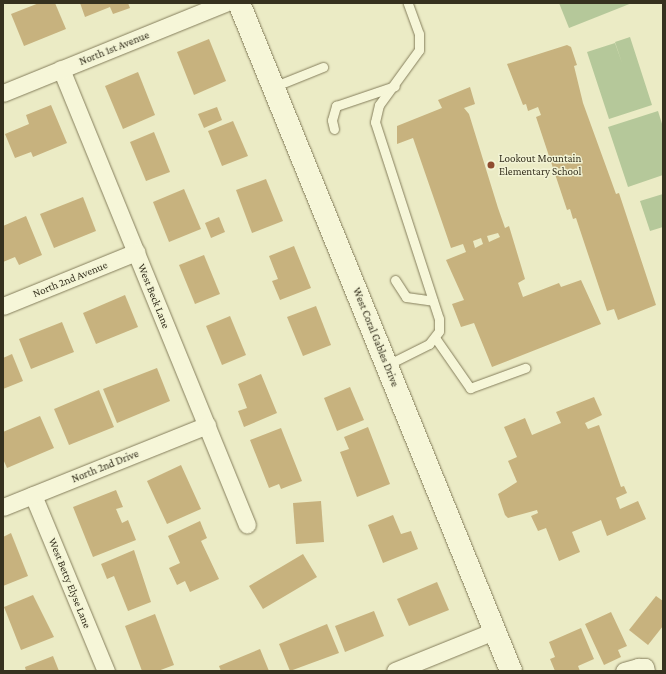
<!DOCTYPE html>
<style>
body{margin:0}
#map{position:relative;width:666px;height:674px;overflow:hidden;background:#ebebc5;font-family:"Crimson Pro",serif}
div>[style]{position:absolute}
.green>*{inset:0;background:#b5c89a}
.building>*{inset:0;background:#c7b27e}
.roads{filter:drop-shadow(0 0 1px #857e5c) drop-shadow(0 0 1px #857e5c)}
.service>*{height:9px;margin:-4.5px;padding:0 4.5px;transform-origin:4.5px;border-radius:4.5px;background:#f6f6d8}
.minor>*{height:17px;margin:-8.5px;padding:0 8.5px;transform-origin:8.5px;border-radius:8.5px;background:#f6f6d8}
.tertiary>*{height:22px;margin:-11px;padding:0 11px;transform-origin:11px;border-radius:11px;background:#f6f6d8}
.dots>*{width:11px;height:11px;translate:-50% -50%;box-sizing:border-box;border:2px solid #f2f3d4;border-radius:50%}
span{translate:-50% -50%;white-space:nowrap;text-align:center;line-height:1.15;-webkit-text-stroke:3px #f2f3d4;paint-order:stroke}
.street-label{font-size:11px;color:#36311f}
.poi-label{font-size:11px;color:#36311f}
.left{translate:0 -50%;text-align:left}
.frame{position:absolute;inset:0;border:4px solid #36311f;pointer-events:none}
</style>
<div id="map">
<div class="green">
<div style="clip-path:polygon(559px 3px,632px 3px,569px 28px)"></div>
<div style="clip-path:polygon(630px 37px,652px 105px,609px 119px,587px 52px,615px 43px,622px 63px,615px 42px)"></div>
<div style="clip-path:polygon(658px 111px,663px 127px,663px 175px,628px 187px,608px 127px)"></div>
<div style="clip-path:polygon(663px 194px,663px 227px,650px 231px,640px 201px)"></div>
</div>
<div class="building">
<div style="clip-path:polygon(39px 3px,55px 3px,66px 29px,24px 46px,11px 14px)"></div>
<div style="clip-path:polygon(80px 3px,128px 3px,130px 8px,113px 14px,110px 7px,85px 17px)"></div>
<div style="clip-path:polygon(209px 39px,226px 81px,194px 95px,177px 52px)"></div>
<div style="clip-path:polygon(567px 45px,571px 47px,577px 65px,574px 66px,583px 103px,616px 194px,619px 193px,656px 305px,618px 320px,614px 309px,607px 311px,576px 218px,573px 219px,570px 209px,567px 210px,536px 117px,541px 115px,538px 107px,528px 111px,526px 104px,523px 105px,507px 64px)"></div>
<div style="clip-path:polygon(138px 72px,155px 115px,123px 129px,105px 86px)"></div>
<div style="clip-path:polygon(evenodd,470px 87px,475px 104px,464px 108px,469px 114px,498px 208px,505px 228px,509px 226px,525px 279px,518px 283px,523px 297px,559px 283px,561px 287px,581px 280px,601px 324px,492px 367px,474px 323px,461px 327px,452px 304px,464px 300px,446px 260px,466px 252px,463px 244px,451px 248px,413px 138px,397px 144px,397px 126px,442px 108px,438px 100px,470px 87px,498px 233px,500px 237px,489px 242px,487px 236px,498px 233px,470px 87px,481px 238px,483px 244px,475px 248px,473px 241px,481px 238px)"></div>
<div style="clip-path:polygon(51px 105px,67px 143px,33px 157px,31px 152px,15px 158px,5px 134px,29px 124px,26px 115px)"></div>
<div style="clip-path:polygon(217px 107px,222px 120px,204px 128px,198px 114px)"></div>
<div style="clip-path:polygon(233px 121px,248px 156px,222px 166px,208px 131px)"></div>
<div style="clip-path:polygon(154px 132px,170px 172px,146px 181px,130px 142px)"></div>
<div style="clip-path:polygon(266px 179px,283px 221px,252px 233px,236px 190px)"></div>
<div style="clip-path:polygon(184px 189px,201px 229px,169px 242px,153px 202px)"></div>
<div style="clip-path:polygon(83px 197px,96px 231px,54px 248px,40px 214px)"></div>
<div style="clip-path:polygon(26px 216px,42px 255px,19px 265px,15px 257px,3px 262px,3px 226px)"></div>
<div style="clip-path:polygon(219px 217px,225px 232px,211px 238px,205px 223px)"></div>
<div style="clip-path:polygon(294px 246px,311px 288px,280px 300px,272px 281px,278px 279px,269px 256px)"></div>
<div style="clip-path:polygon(204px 255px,220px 294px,195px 304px,179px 265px)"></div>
<div style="clip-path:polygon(125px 295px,138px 327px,96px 344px,83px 313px)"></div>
<div style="clip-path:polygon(316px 306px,331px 345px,303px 356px,287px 317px)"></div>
<div style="clip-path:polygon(230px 316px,246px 355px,222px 365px,206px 326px)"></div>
<div style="clip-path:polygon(62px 322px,74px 352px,31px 369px,19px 339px)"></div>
<div style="clip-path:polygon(12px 354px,23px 381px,3px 389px,3px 358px)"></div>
<div style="clip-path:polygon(157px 368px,170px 401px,117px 423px,103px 389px)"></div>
<div style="clip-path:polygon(261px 374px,277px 413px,244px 427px,238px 411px,247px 408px,238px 384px)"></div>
<div style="clip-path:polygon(350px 387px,364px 420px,337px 431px,324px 398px)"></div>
<div style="clip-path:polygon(99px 390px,114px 427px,69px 445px,54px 409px)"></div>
<div style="clip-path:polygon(594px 397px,602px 415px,585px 423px,588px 429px,599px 425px,621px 487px,624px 486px,627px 493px,616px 498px,620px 509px,638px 501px,646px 519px,607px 536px,601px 520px,572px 532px,580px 552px,559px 561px,546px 528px,538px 531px,531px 516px,538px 513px,537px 510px,508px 518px,505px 515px,498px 494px,517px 482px,508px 461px,517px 457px,504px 427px,525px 418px,532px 435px,561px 423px,556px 412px)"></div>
<div style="clip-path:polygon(40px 416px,54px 448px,7px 468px,3px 459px,3px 432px)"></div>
<div style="clip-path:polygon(368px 427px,390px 484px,357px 497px,340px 452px,349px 449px,344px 437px)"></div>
<div style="clip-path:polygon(281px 428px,302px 481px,281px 489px,279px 484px,269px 488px,250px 440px)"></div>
<div style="clip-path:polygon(181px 465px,201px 509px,167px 524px,147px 481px)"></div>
<div style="clip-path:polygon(116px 490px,123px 507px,116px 509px,122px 523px,128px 520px,136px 540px,93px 557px,73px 507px)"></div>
<div style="clip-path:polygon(321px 501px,324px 542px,296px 544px,293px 503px)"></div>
<div style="clip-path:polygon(393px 515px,401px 534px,411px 531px,418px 549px,383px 563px,368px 525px)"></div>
<div style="clip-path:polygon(200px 521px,207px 538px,201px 541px,219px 579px,190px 592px,185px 581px,177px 585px,169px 568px,180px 563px,168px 536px)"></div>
<div style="clip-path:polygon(11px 533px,28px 576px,3px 586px,3px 537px)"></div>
<div style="clip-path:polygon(134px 550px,151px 602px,128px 611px,114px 576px,107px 579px,101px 564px)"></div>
<div style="clip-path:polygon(303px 554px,317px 577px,263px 609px,249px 586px)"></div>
<div style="clip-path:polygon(437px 582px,449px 610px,409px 626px,397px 599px)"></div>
<div style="clip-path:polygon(33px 595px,54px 637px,21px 650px,4px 607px)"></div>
<div style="clip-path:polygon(656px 596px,663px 601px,663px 626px,648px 645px,629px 630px)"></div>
<div style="clip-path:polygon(374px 611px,384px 636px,345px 652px,335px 626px)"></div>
<div style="clip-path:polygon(611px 612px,627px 646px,618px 650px,621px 657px,604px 665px,585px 624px)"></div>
<div style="clip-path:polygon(155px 614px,174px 665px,158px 671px,142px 671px,125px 626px)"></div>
<div style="clip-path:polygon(327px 624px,339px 653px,290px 671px,279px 644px)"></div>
<div style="clip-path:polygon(581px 628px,594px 659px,578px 666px,580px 671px,555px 671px,550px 659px,555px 657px,549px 642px)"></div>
<div style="clip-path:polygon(260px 649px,269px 671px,221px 671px,219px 666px)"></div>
<div style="clip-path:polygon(53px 656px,59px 671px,26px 671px,25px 667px)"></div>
</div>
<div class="roads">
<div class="service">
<div style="left:273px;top:87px;width:54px;rotate:-21.8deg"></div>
<div style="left:334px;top:129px;width:9px;rotate:-103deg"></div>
<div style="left:332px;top:120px;width:15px;rotate:-74deg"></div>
<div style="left:336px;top:106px;width:62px;rotate:-18.7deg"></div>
<div style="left:395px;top:280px;width:20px;rotate:57deg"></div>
<div style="left:406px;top:297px;width:27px;rotate:8deg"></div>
<div style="left:436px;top:339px;width:60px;rotate:55.2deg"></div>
<div style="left:470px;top:388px;width:59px;rotate:-20deg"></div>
<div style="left:387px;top:365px;width:47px;rotate:-26.6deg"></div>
<div style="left:429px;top:344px;width:16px;rotate:-52deg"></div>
<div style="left:439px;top:331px;width:12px;rotate:-90deg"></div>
<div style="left:439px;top:319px;width:207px;rotate:-108deg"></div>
<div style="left:375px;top:122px;width:17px;rotate:-77deg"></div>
<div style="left:379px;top:105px;width:68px;rotate:-54deg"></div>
<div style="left:419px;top:50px;width:16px;rotate:-90deg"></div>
<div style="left:419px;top:34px;width:33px;rotate:-110deg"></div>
</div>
<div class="minor">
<div style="left:61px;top:69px;width:492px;rotate:67.8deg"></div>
<div style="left:3px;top:93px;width:240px;rotate:-22.1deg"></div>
<div style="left:3px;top:306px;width:144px;rotate:-22.1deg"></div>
<div style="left:33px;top:495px;width:191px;rotate:67.5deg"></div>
<div style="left:3px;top:507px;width:220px;rotate:-21.9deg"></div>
<div style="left:395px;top:671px;width:107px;rotate:-22deg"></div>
<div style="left:624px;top:671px;width:15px;rotate:-16deg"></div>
<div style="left:638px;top:667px;width:7px"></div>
<div style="left:645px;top:667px;width:4px;rotate:76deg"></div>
</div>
<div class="tertiary">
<div style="left:239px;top:3px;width:721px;rotate:67.84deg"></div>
</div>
</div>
<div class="dots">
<div style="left:491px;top:165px;background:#904d31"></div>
</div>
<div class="street-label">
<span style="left:114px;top:48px;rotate:-22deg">North 1st Avenue</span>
<span style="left:70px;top:279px;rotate:-22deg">North 2nd Avenue</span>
<span style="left:154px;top:296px;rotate:68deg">West Beck Lane</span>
<span style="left:376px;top:337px;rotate:68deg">West Coral Gables Drive</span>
<span style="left:105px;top:466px;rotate:-22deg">North 2nd Drive</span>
<span style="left:70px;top:583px;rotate:68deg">West Betty Elyse Lane</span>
</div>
<div class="poi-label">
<span class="left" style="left:499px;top:165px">Lookout Mountain<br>Elementary School</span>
</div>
<div class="frame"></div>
</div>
